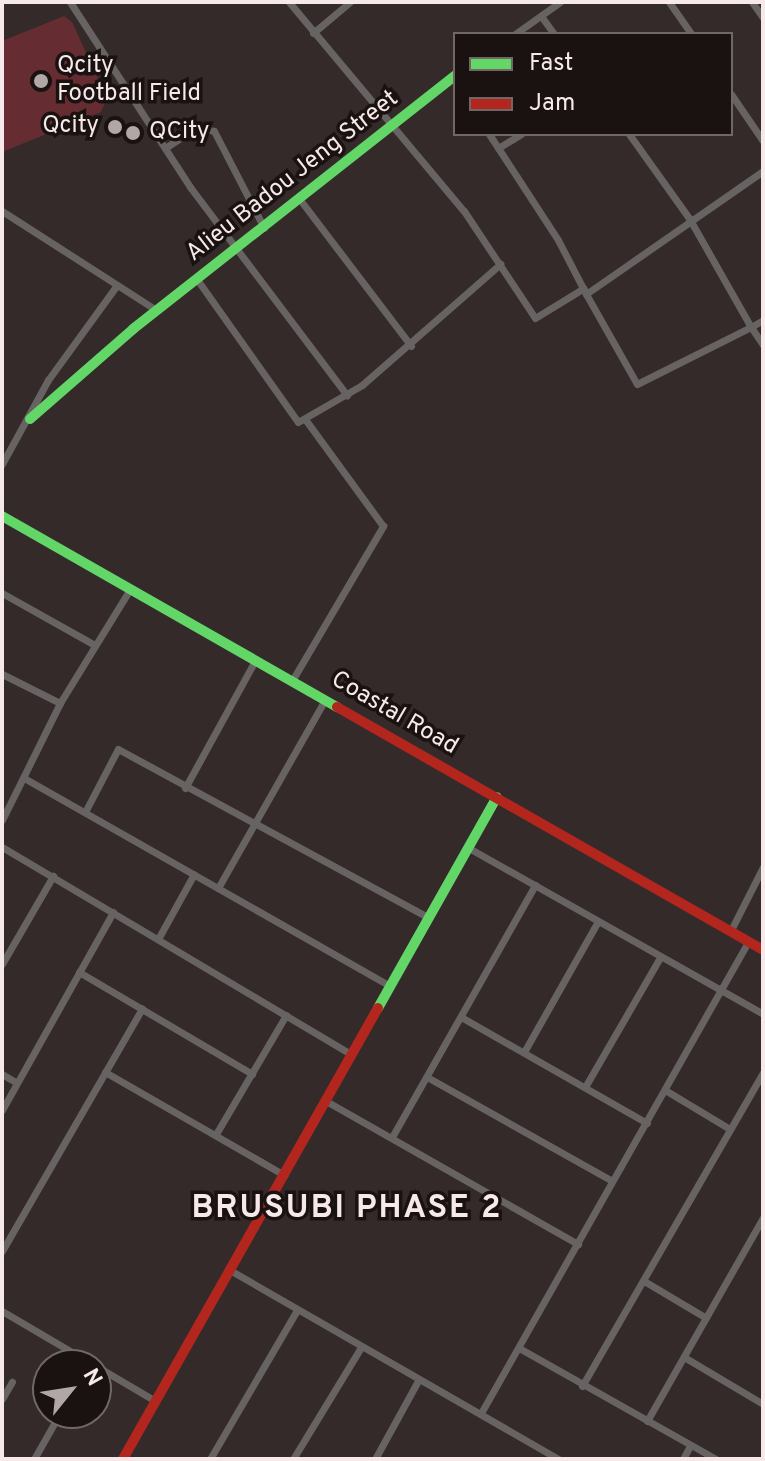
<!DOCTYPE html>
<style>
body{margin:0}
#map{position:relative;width:765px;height:1461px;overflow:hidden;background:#352a2a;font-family:Overpass,sans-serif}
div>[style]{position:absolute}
.green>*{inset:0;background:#652d32}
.street>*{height:7px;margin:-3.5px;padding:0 3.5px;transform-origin:3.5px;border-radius:3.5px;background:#686363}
.fast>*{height:10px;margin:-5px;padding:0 5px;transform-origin:5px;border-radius:5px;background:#63d668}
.jam>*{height:10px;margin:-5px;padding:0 5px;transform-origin:5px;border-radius:5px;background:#b3261e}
.dots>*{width:22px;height:22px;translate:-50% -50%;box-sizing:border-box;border:4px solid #1a1111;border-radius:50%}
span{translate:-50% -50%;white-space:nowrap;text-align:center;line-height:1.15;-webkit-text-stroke:7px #1a1111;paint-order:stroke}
.poi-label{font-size:24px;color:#f7e9e9}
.left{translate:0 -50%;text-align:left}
.right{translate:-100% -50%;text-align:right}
.street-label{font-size:24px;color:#f7e9e9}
.district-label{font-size:32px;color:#f7e9e9;font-weight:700;letter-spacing:2px}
.frame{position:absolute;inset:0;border:4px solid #f7e9e9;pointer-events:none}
.legend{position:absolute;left:453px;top:32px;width:280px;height:104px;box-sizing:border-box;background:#1a1111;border:2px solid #726767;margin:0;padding:10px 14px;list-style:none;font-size:24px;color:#f7e9e9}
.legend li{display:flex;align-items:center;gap:16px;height:40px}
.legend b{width:40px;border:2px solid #726767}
.north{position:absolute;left:32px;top:1349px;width:80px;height:80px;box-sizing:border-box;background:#1a1111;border:2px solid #726767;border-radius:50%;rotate:60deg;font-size:22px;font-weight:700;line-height:32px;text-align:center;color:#f7e9e9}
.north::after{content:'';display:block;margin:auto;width:28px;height:36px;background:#b3a6a6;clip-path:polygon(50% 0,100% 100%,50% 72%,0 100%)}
</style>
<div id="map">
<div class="green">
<div style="clip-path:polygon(64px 16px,72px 22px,107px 98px,101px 112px,2px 152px,2px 41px)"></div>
</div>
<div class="street">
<div style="left:70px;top:2px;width:221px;rotate:57deg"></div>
<div style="left:190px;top:187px;width:261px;rotate:53deg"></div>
<div style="left:289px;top:2px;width:273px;rotate:50.1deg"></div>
<div style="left:464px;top:211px;width:128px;rotate:56.4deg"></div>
<div style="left:535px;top:318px;width:57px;rotate:-31.5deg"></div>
<div style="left:669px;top:2px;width:39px;rotate:55deg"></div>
<div style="left:752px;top:2px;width:19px;rotate:55deg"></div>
<div style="left:541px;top:16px;width:22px;rotate:54deg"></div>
<div style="left:313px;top:33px;width:48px;rotate:-40deg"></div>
<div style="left:515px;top:34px;width:55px;rotate:-35.4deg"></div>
<div style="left:731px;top:94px;width:57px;rotate:55.8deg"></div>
<div style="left:489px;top:134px;width:126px;rotate:56.9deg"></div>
<div style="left:558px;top:240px;width:61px;rotate:62.6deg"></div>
<div style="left:586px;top:294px;width:216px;rotate:-34.8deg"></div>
<div style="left:629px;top:134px;width:103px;rotate:54.5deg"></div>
<div style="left:689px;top:218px;width:125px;rotate:60.4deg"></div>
<div style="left:751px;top:327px;width:14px;rotate:-30deg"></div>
<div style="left:165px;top:148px;width:38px;rotate:-33deg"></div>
<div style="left:197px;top:127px;width:17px;rotate:13deg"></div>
<div style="left:214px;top:131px;width:109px;rotate:62.7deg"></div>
<div style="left:498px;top:148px;width:27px;rotate:-31deg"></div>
<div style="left:301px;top:201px;width:182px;rotate:52.8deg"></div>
<div style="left:2px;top:211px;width:183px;rotate:32.7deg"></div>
<div style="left:196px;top:278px;width:176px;rotate:54.7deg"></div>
<div style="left:298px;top:422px;width:74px;rotate:-30deg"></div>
<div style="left:362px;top:385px;width:184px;rotate:-41.2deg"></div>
<div style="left:586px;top:294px;width:103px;rotate:60.5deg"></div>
<div style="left:637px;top:384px;width:127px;rotate:-26.6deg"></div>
<div style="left:751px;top:327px;width:22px;rotate:56deg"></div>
<div style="left:2px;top:464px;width:96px;rotate:-61.3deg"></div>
<div style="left:48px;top:380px;width:117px;rotate:-54deg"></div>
<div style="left:2px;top:593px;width:104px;rotate:29.3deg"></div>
<div style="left:2px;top:674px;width:65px;rotate:26.6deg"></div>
<div style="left:293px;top:679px;width:178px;rotate:-59.5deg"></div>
<div style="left:383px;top:526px;width:132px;rotate:-126.1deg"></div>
<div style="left:24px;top:778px;width:420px;rotate:29.6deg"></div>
<div style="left:185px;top:788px;width:147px;rotate:-61.2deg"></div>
<div style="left:85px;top:812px;width:71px;rotate:-62.4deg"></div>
<div style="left:118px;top:749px;width:353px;rotate:28.5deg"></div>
<div style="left:2px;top:820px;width:131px;rotate:-63.6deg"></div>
<div style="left:60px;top:703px;width:134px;rotate:-58.4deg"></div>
<div style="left:2px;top:847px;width:406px;rotate:30.7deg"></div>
<div style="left:467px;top:847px;width:340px;rotate:29.4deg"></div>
<div style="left:218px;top:888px;width:216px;rotate:-60.4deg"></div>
<div style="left:730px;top:932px;width:73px;rotate:-63.1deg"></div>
<div style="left:158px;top:939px;width:74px;rotate:-61deg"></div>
<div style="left:2px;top:964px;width:102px;rotate:-59.9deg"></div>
<div style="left:79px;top:972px;width:201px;rotate:30.5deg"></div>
<div style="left:461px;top:1017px;width:214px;rotate:29.7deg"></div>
<div style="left:524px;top:1052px;width:150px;rotate:-60.5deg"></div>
<div style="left:105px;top:1072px;width:207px;rotate:29.9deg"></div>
<div style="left:2px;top:1074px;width:17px;rotate:31deg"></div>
<div style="left:427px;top:1077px;width:212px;rotate:29.3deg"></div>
<div style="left:585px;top:1087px;width:151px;rotate:-59.9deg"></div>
<div style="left:665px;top:1090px;width:76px;rotate:31deg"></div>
<div style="left:326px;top:1101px;width:290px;rotate:29.6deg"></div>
<div style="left:2px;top:1110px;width:227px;rotate:-60.7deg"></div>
<div style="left:216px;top:1134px;width:138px;rotate:-59.5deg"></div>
<div style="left:392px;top:1137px;width:290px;rotate:-60.4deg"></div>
<div style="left:2px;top:1251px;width:280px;rotate:-60deg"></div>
<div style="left:228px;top:1269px;width:382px;rotate:29.9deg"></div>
<div style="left:644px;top:1281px;width:72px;rotate:30.8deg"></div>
<div style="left:2px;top:1311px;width:107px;rotate:30.4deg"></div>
<div style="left:519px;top:1348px;width:226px;rotate:29.4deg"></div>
<div style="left:684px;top:1357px;width:92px;rotate:30.7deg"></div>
<div style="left:96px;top:1366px;width:67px;rotate:30.4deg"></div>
<div style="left:582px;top:1386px;width:362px;rotate:-60deg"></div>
<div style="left:2px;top:1399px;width:20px;rotate:-60deg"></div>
<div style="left:481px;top:1413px;width:541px;rotate:-60.45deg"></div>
<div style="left:647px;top:1421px;width:234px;rotate:-60.3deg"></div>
<div style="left:34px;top:1459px;width:53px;rotate:-60.5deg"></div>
<div style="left:210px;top:1459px;width:173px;rotate:-59.7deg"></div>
<div style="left:293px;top:1459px;width:131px;rotate:-58.7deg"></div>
<div style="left:375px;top:1459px;width:91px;rotate:-61.2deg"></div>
<div style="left:683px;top:1459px;width:15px;rotate:-62deg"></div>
</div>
<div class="fast">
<div style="left:30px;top:419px;width:137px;rotate:-41.1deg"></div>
<div style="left:133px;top:329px;width:410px;rotate:-38.2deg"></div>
<div style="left:2px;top:516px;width:386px;rotate:29.7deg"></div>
<div style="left:378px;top:1008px;width:242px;rotate:-60.6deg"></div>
</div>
<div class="jam">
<div style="left:337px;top:707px;width:490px;rotate:29.7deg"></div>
<div style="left:123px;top:1459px;width:518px;rotate:-60.52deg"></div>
</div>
<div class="dots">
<div style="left:41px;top:81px;background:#b3a6a6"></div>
<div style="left:115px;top:127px;background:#b3a6a6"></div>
<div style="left:133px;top:133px;background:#b3a6a6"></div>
</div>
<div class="poi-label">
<span class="left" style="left:57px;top:81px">Qcity<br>Football Field</span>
<span class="right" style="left:99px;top:127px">Qcity</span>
<span class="left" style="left:149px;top:133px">QCity</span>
</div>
<div class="street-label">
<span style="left:293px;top:177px;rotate:-38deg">Alieu Badou Jeng Street</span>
<span style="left:394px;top:714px;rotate:30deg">Coastal Road</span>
</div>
<div class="district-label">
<span style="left:347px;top:1209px">BRUSUBI PHASE 2</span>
</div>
<div class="frame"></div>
<ul class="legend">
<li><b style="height:10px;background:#63d668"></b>Fast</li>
<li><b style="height:10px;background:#b3261e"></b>Jam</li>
</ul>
<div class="north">N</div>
</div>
